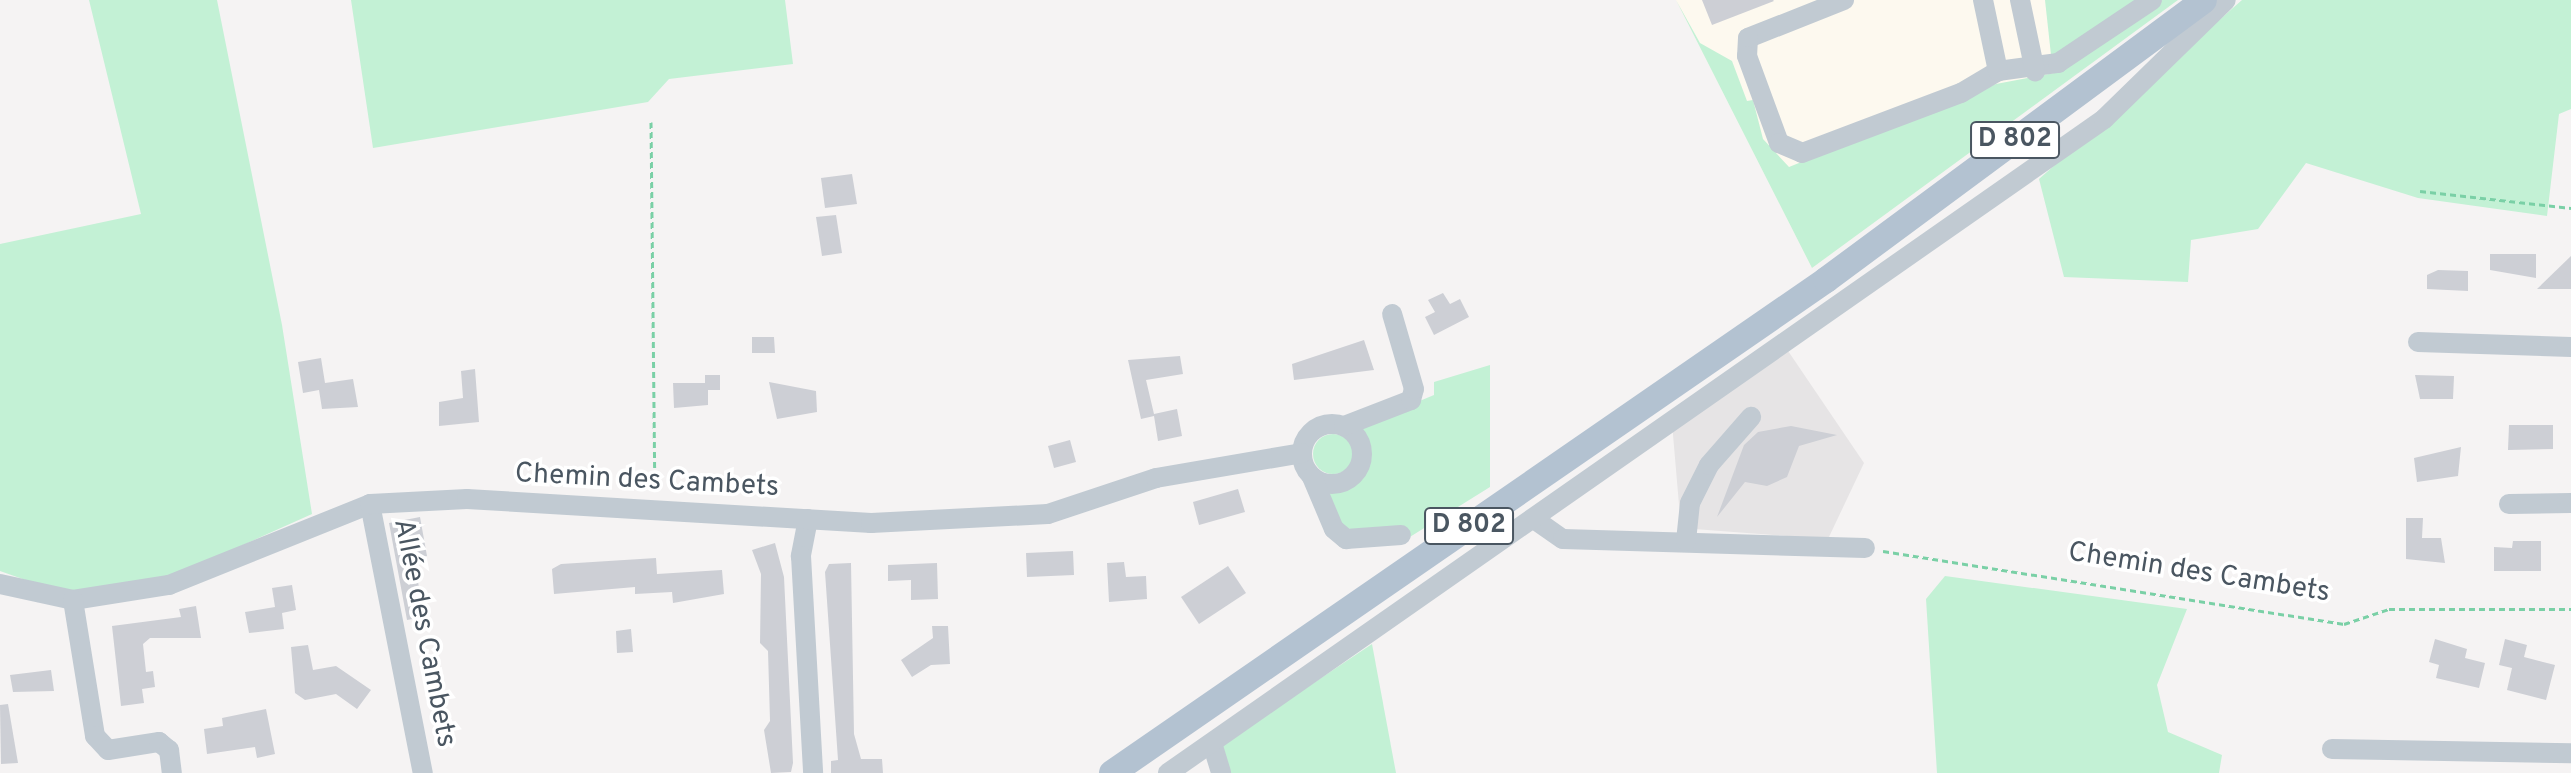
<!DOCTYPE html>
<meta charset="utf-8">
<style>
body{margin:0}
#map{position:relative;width:2571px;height:773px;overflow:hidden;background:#f5f3f3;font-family:Overpass,sans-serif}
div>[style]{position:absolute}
.commercial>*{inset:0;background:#fdf9ef}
.education>*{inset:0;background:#e6e4e5}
.green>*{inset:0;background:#c3f1d5}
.round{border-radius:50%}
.building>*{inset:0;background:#cdcfd5}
.path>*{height:3px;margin-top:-1.5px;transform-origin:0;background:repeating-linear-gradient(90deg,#7ad0a6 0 6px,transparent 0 10px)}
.minor>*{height:20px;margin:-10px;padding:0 10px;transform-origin:10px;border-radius:10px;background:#c1cad2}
.minor>.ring{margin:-10px;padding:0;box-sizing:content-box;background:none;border:20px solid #c1cad2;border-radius:50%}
.major>*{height:26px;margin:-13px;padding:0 13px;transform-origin:13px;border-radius:13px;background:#b3c2d1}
span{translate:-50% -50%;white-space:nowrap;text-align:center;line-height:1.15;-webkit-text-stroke:7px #fff;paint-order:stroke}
.shield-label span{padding:2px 6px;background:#fff;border:2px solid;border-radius:6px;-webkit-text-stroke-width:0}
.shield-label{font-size:26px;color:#4a5661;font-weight:700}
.street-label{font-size:28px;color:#4a5661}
</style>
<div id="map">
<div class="commercial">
<div style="clip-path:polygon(1676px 0,2178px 0,1812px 268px)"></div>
</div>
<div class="education">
<div style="clip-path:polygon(1782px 342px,1864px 463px,1828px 539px,1681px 528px,1672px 423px)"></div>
</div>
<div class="green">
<div style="clip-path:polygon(89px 0,217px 0,282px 325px,312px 514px,174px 576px,68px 595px,0 571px,0 244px,141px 214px)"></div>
<div style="clip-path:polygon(351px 0,785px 0,793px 64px,669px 79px,648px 102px,373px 148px)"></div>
<div style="clip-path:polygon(1676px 0,1700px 43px,1732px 61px,1747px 101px,1753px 100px,1763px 139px,1789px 167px,1996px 84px,2059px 72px,2162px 0,2178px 0,1812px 268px)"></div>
<div style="clip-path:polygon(2045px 0,2140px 0,2067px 53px,2051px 55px)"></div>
<div style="clip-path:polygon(2242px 0,2571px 0,2571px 109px,2559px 114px,2547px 216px,2418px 198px,2306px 163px,2258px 229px,2191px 240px,2188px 282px,2064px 277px,2039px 179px)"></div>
<div style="clip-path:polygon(1490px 365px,1490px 487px,1405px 540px,1336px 526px,1323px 491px,1346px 487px,1366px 472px,1370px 450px,1357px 427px,1434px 395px,1434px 382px)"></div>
<div class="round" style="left:1313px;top:434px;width:40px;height:40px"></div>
<div style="clip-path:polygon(1945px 576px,2187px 609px,2157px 685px,2168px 732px,2222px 755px,2219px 773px,1937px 773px,1926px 599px)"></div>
<div style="clip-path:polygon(1372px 644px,1396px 773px,1231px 773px,1222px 744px)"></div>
</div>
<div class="building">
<div style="clip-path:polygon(1702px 0,1773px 0,1774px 1px,1712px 25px)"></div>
<div style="clip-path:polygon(852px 174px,857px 204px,825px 208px,821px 178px)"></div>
<div style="clip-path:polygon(836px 215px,842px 253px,822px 256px,816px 217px)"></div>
<div style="clip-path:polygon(2490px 254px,2536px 254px,2536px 278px,2490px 270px)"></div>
<div style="clip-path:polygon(2571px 256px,2571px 289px,2537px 289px)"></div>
<div style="clip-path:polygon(2438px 270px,2468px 271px,2468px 291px,2427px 289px,2427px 275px)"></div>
<div style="clip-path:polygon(1443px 293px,1450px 304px,1460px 299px,1469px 317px,1434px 335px,1425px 317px,1435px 312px,1428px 300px)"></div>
<div style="clip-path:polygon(752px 337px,774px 337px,775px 353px,752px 353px)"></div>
<div style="clip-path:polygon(1364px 340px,1374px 370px,1294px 380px,1292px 364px)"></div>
<div style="clip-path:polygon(1180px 356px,1183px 374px,1146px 380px,1154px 414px,1177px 409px,1182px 436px,1158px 441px,1154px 416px,1141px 419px,1128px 360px)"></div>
<div style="clip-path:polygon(321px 358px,325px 383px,353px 379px,358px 407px,322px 409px,319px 390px,303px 393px,298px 362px)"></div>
<div style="clip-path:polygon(475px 369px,479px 422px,439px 426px,439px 402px,463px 398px,461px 371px)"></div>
<div style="clip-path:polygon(705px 375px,720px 375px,720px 390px,708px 390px,708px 405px,674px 408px,673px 383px,705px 383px)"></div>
<div style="clip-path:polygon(2415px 375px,2454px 376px,2453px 399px,2420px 399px)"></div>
<div style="clip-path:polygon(769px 382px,816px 391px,817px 412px,777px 419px)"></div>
<div style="clip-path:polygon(2509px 425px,2553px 425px,2553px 449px,2508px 450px)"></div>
<div style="clip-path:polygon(1791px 426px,1837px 435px,1799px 446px,1787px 477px,1767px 486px,1745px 482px,1717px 517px,1744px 445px,1758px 432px)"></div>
<div style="clip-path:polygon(1070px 440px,1076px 462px,1054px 468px,1048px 446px)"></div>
<div style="clip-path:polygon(2461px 447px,2458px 476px,2417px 482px,2414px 458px)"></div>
<div style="clip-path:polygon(1238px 489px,1245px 512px,1199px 525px,1193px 502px)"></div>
<div style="clip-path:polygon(420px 517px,427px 556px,414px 558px,424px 617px,407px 620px,389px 523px)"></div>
<div style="clip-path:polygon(2406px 518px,2423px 518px,2422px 538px,2441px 538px,2445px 563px,2406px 559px)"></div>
<div style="clip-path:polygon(2513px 541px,2541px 541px,2541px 571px,2494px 571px,2494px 547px,2512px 548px)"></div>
<div style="clip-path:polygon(775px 543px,784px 577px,793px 763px,791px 772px,771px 773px,764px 730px,770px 721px,768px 651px,760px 643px,761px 574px,752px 550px)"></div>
<div style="clip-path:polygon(1073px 551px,1074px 575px,1027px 577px,1026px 553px)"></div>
<div style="clip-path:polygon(656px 558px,657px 574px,722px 570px,724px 594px,673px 603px,672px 592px,635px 594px,635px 587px,554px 594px,552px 569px,561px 564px)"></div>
<div style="clip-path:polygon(1124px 562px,1126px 577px,1146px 576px,1147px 599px,1109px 602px,1107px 563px)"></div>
<div style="clip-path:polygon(851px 563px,854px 734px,861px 759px,882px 759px,883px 773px,831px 773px,831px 761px,838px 760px,825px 572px,829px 564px)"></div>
<div style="clip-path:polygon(937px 563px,938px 599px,911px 600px,911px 580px,888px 581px,888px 565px)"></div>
<div style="clip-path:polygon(1228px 566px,1246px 593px,1199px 624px,1181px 597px)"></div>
<div style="clip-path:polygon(292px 585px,296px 610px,282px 613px,284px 629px,249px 633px,245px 612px,275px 607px,272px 588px)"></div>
<div style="clip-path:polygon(196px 606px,201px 638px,150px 638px,143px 644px,146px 672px,153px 671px,155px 687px,142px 689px,144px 703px,121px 706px,112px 626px,181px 617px,179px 609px)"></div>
<div style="clip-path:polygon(932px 626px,948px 626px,950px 664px,931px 665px,912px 677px,901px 660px,933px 638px)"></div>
<div style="clip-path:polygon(631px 629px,633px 652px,617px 653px,616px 631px)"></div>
<div style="clip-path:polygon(2435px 639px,2467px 649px,2465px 658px,2485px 663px,2479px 688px,2436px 678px,2439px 665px,2429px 662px)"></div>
<div style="clip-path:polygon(2505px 639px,2527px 645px,2524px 657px,2555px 665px,2546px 700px,2507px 690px,2512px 668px,2499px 665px)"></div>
<div style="clip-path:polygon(308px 645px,313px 670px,336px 666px,371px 690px,357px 709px,336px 694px,305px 700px,295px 693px,291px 647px)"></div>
<div style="clip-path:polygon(51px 670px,54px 691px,13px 692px,10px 675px)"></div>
<div style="clip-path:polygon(8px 704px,18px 763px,1px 764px,0 705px)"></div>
<div style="clip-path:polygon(266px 709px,275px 754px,257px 758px,255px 747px,207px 754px,204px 729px,223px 726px,222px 718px)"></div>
</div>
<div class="path">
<div style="left:651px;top:122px;width:368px;rotate:89.4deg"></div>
<div style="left:2420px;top:191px;width:152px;rotate:6.4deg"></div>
<div style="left:1883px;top:551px;width:467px;rotate:9deg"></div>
<div style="left:2344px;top:624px;width:47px;rotate:-18.4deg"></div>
<div style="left:2389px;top:609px;width:182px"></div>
</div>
<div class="minor">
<div style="left:1844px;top:0;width:103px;rotate:158.4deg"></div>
<div style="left:1748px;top:38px;width:18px;rotate:93deg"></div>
<div style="left:1747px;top:56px;width:93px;rotate:69.8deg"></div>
<div style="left:1779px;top:143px;width:25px;rotate:23deg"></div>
<div style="left:1802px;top:153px;width:170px;rotate:-20.7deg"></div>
<div style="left:1961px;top:93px;width:43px;rotate:-30.7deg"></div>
<div style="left:1998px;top:71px;width:61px;rotate:-7.6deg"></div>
<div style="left:2058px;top:63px;width:113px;rotate:-33.8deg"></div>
<div style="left:1983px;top:0;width:73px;rotate:78.1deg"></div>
<div style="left:2020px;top:0;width:73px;rotate:78.1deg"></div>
<div style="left:2418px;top:342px;width:153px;rotate:1.9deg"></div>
<div class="ring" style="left:1302px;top:424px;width:40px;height:40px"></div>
<div style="left:1344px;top:426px;width:72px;rotate:-21.2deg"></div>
<div style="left:1411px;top:400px;width:11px;rotate:-75deg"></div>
<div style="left:1414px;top:389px;width:78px;rotate:-106.3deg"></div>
<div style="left:1312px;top:477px;width:56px;rotate:67.1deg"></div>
<div style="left:1334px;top:529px;width:16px;rotate:40deg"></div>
<div style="left:1346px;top:539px;width:55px;rotate:-4.2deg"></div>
<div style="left:370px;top:504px;width:274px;rotate:78.9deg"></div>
<div style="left:2509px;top:504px;width:62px;rotate:-0.9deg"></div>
<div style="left:808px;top:519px;width:38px;rotate:101deg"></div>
<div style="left:801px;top:556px;width:217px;rotate:86.8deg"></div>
<div style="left:1534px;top:519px;width:35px;rotate:35deg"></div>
<div style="left:1563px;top:539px;width:302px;rotate:1.7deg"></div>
<div style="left:1686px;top:541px;width:38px;rotate:-84deg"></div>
<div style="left:1690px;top:503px;width:42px;rotate:-63.4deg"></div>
<div style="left:1709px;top:465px;width:64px;rotate:-48.8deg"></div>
<div style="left:0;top:584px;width:75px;rotate:12.4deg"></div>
<div style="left:73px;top:600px;width:97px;rotate:-8.9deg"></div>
<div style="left:169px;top:585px;width:217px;rotate:-21.9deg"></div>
<div style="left:370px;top:504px;width:97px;rotate:-3deg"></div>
<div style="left:467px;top:499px;width:405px;rotate:3.4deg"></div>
<div style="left:871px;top:523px;width:177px;rotate:-2.9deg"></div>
<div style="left:1048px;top:514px;width:114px;rotate:-18.4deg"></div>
<div style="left:1156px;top:478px;width:148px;rotate:-9.7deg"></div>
<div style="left:73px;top:600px;width:138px;rotate:80.8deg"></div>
<div style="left:95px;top:736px;width:19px;rotate:47deg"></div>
<div style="left:108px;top:750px;width:52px;rotate:-8.9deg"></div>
<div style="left:159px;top:742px;width:13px;rotate:39deg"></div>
<div style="left:169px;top:750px;width:23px;rotate:83deg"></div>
<div style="left:1212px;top:743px;width:31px;rotate:73deg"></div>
<div style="left:2332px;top:749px;width:239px;rotate:1deg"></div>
<div style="left:1168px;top:773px;width:1142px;rotate:-34.94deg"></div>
<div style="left:2104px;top:119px;width:170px;rotate:-44.3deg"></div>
</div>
<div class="major">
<div style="left:1112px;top:773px;width:868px;rotate:-34.62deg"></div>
<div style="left:1826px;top:280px;width:470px;rotate:-36.5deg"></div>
</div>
<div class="shield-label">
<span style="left:2015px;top:140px">D 802</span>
<span style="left:1469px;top:526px">D 802</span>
</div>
<div class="street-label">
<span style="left:647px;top:481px;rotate:3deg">Chemin des Cambets</span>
<span style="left:2199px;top:573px;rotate:9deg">Chemin des Cambets</span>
<span style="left:424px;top:633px;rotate:79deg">Allée des Cambets</span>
</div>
</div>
